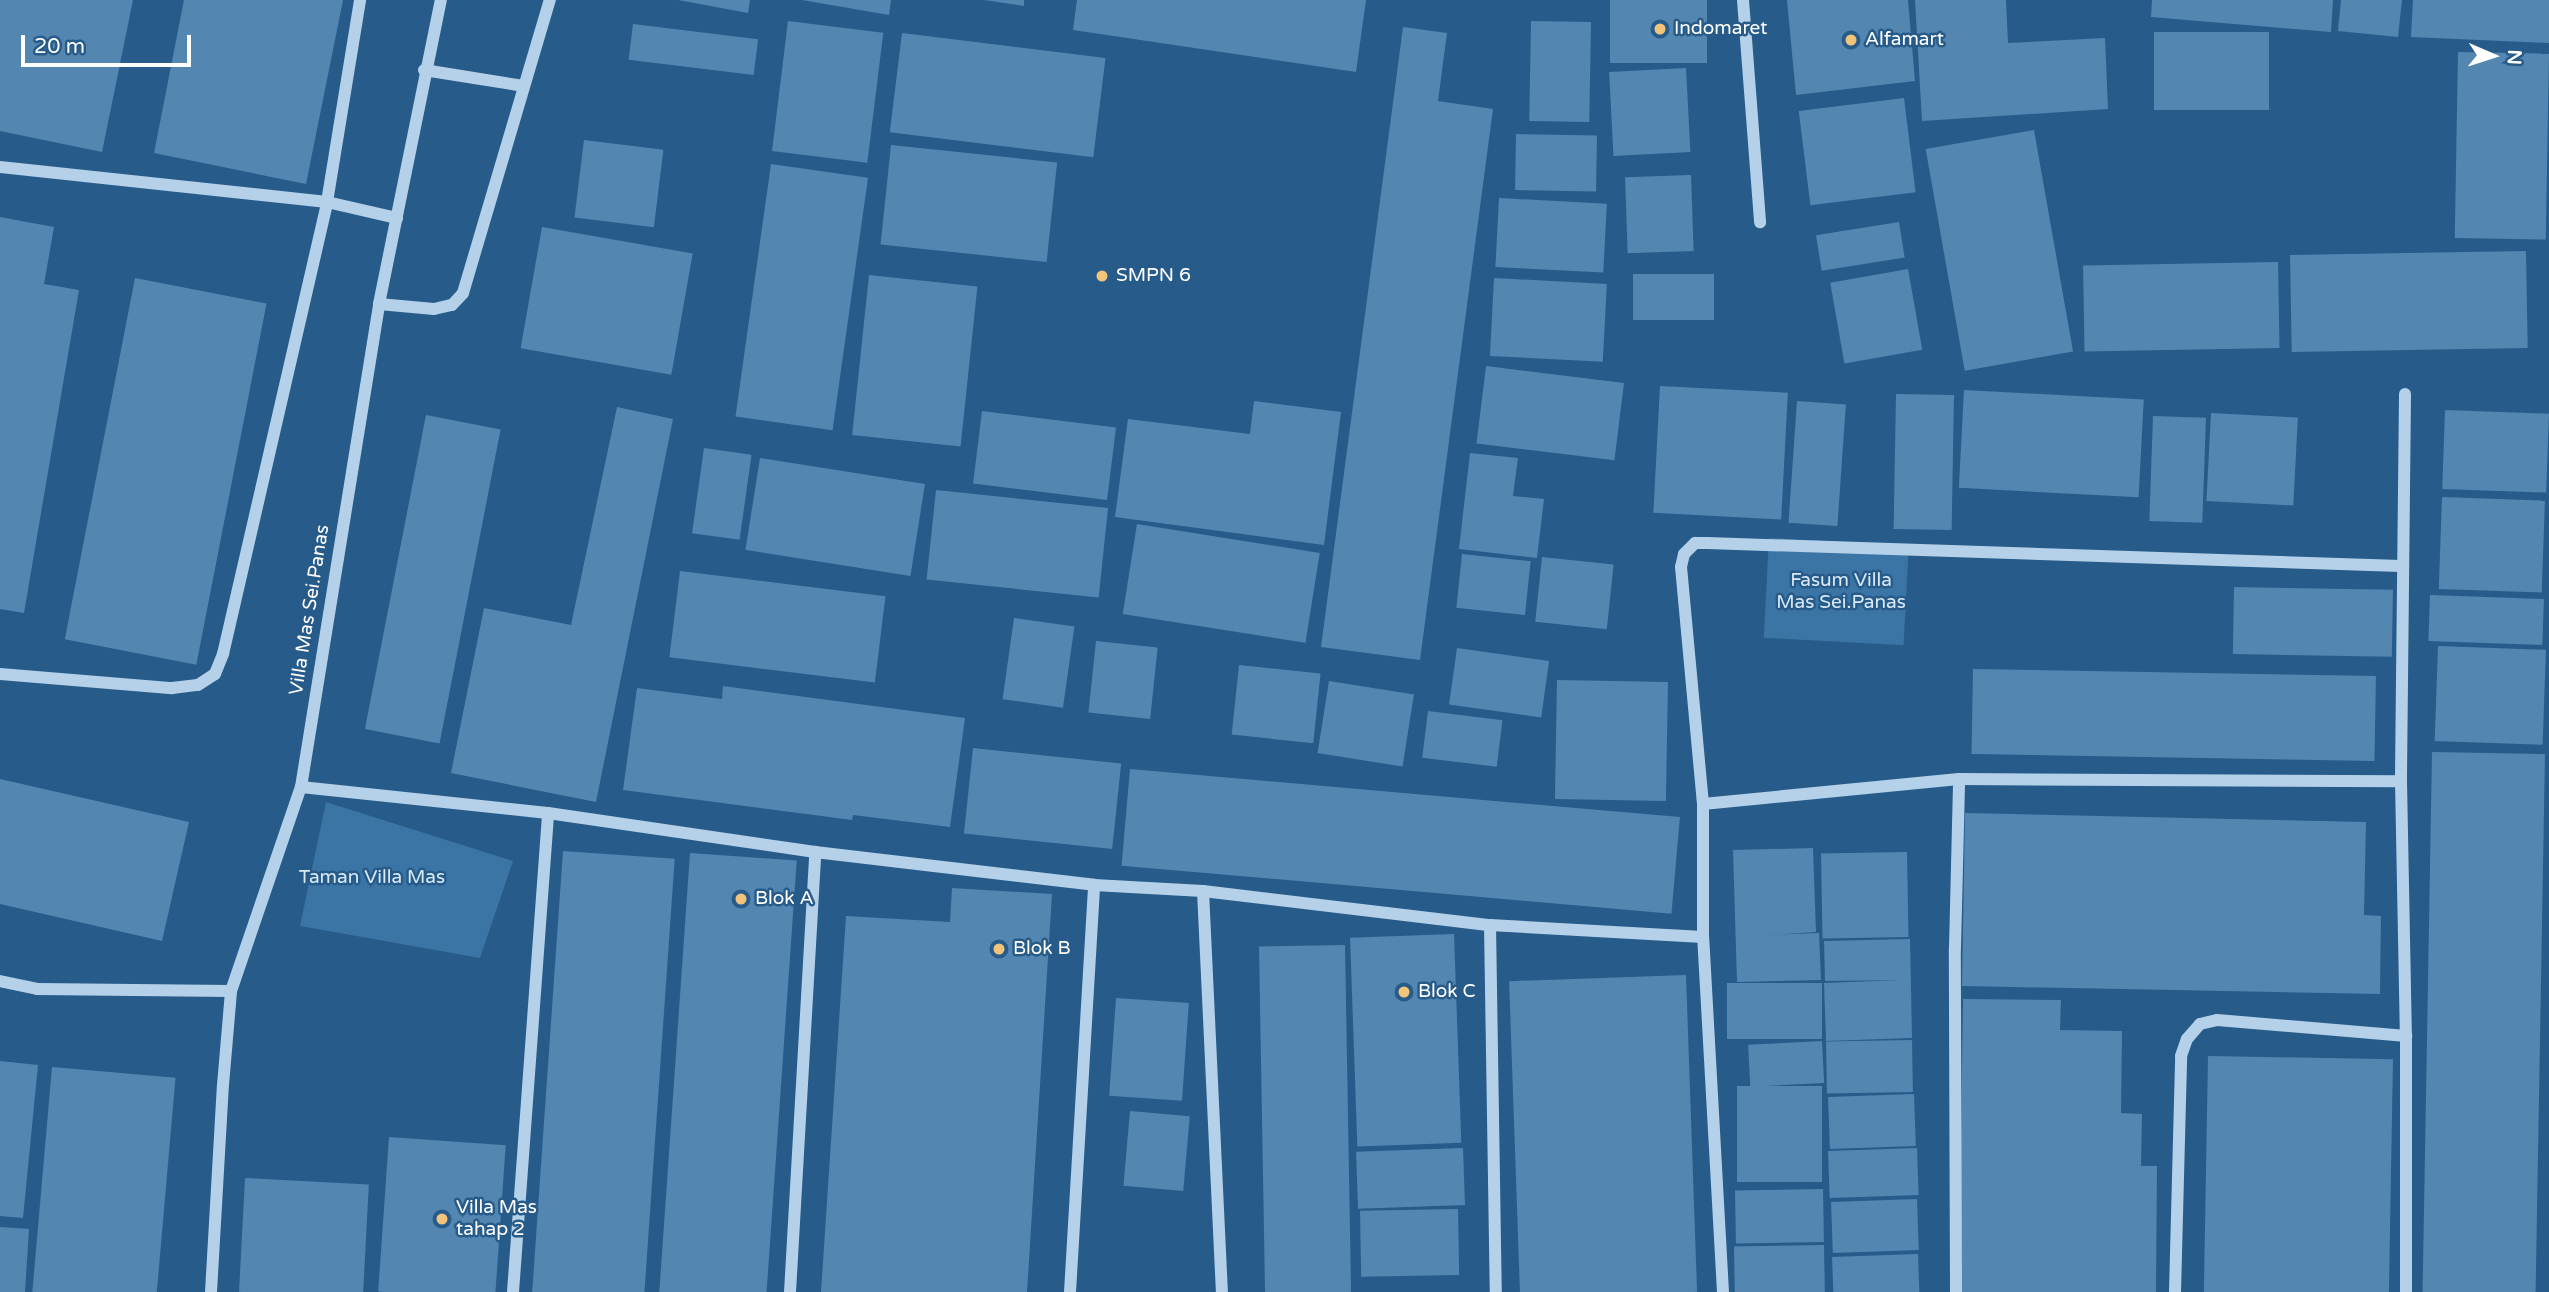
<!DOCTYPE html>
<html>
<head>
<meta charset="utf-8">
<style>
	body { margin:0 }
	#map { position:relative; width:2549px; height:1292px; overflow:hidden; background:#275b89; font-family:"Varela Round",sans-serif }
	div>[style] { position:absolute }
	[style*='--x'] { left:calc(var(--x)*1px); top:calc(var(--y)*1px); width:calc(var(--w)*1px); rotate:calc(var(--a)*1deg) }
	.green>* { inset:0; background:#3b75a6; transform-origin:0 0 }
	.building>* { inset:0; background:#5387b2; transform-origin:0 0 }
	.minor>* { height:12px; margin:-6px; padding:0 6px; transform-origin:6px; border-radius:6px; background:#b4d1e9 }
	.dots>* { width:19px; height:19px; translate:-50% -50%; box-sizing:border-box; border:4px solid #275b89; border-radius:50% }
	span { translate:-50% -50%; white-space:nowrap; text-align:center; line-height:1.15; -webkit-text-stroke:5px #275b89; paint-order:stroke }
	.poi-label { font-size:19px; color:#fff }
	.left { translate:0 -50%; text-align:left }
	.park-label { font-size:19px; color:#d8e9f7 }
	.street-label { font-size:19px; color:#fff }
	.north { position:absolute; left:2458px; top:21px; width:70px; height:70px; -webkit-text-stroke:5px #275b89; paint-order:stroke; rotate:93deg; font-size:19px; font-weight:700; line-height:28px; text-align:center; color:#fff }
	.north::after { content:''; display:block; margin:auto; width:24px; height:32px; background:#fff; clip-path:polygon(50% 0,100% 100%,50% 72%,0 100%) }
	.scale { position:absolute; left:21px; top:35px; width:170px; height:32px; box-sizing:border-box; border:4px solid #fff; border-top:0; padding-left:9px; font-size:21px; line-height:24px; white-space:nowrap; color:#fff; -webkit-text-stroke:5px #275b89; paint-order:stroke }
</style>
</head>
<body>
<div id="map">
	<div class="green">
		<div style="left:1769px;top:538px;width:140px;height:100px;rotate:3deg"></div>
		<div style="clip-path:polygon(326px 802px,513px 861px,480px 958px,300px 926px)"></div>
	</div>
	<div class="building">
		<div style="clip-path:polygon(0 0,133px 0,102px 152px,0 131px)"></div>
		<div style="clip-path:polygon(184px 0,343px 0,306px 184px,154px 153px)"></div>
		<div style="clip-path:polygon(678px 0,750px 0,748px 13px)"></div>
		<div style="clip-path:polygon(802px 0,891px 0,889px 15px)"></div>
		<div style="clip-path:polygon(984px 0,1024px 0,1024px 6px)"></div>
		<div style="clip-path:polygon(1077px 0,1366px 0,1356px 72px,1073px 30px)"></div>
		<div style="left:1610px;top:0;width:97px;height:63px"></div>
		<div style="clip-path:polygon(1787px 0,1908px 0,1915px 81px,1796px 95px)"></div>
		<div style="clip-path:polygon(1915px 0,2006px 0,2008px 43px,2105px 38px,2108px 109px,1922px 121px)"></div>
		<div style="clip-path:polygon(2152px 0,2333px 0,2331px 32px,2151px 17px)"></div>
		<div style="clip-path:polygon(2341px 0,2402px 0,2398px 37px,2338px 31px)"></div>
		<div style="clip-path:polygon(2413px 0,2549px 0,2549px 43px,2411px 37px)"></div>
		<div style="left:788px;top:21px;width:96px;height:131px;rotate:7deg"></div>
		<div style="left:1531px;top:21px;width:60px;height:100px;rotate:1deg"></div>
		<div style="left:633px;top:24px;width:126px;height:36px;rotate:7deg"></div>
		<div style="clip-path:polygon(1403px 27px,1447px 33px,1438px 101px,1493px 109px,1420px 660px,1321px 647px)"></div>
		<div style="left:2154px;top:32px;width:115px;height:78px"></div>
		<div style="left:902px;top:33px;width:205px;height:100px;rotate:7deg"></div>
		<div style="left:2458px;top:52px;width:91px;height:186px;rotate:1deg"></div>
		<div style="left:1686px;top:68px;width:84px;height:77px;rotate:87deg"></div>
		<div style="left:1904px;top:98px;width:95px;height:106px;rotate:83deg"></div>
		<div style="left:2034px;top:130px;width:225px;height:110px;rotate:80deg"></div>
		<div style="left:1516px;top:134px;width:81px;height:56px;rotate:1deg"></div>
		<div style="left:584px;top:140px;width:80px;height:78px;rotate:7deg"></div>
		<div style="left:891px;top:145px;width:167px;height:100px;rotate:6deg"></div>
		<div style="left:771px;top:164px;width:98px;height:255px;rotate:8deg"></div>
		<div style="left:1691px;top:175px;width:76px;height:66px;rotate:88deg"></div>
		<div style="left:1499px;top:198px;width:108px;height:69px;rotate:3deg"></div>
		<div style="clip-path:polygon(0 217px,54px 227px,44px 284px,79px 290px,24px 613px,0 609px)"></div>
		<div style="left:1899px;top:222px;width:36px;height:84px;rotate:81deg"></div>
		<div style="left:542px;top:227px;width:153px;height:123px;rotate:10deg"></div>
		<div style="left:2526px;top:251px;width:97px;height:236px;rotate:89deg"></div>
		<div style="left:2278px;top:262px;width:86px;height:195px;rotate:89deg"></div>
		<div style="left:1908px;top:269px;width:82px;height:79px;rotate:80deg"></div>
		<div style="left:1714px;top:274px;width:46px;height:81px;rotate:90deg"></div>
		<div style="left:869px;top:275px;width:109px;height:161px;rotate:6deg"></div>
		<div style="left:135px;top:278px;width:134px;height:368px;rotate:11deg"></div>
		<div style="left:1494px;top:278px;width:113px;height:78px;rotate:3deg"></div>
		<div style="left:1486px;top:366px;width:139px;height:78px;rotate:7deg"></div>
		<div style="left:1660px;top:386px;width:128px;height:127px;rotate:3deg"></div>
		<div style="left:1964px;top:390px;width:180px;height:98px;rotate:3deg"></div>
		<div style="left:1896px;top:394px;width:58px;height:135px;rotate:1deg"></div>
		<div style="clip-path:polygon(1254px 401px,1341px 412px,1324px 545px,1115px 517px,1128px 419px,1250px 434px)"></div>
		<div style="left:1797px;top:401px;width:49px;height:122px;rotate:4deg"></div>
		<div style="clip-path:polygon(617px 407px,673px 419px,596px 802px,451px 773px,484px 608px,571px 625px)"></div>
		<div style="left:2445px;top:410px;width:104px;height:79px;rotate:2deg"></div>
		<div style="left:982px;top:411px;width:135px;height:73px;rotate:7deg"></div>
		<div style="left:2211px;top:413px;width:87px;height:88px;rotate:3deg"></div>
		<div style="left:426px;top:415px;width:76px;height:320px;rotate:11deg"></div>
		<div style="left:2153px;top:416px;width:53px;height:105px;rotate:2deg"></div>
		<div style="left:704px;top:448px;width:48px;height:86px;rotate:8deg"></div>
		<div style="clip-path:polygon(1470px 453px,1518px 458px,1513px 496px,1544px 499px,1537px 558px,1459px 549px)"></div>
		<div style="left:760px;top:458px;width:167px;height:93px;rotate:9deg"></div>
		<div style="left:936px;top:490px;width:173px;height:90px;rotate:6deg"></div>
		<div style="left:2442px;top:497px;width:103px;height:92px;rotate:2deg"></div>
		<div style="left:1137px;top:524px;width:185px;height:91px;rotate:9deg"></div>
		<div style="left:1462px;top:554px;width:69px;height:54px;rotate:6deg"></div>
		<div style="left:1542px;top:557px;width:72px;height:65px;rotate:6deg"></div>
		<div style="left:680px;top:571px;width:207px;height:87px;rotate:7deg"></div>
		<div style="left:2234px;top:587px;width:159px;height:67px;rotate:1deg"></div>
		<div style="left:2430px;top:595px;width:114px;height:46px;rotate:2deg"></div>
		<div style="left:1014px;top:618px;width:61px;height:82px;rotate:8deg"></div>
		<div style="left:1096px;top:641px;width:62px;height:72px;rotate:6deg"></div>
		<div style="left:2438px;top:646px;width:108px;height:95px;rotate:2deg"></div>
		<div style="left:1457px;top:648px;width:93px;height:57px;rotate:8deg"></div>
		<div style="left:1239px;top:665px;width:82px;height:70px;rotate:6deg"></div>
		<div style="left:1973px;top:669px;width:403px;height:85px;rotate:1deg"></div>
		<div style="left:1557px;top:680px;width:111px;height:119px;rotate:1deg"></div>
		<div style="left:1329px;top:681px;width:86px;height:73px;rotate:9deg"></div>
		<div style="clip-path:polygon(723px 686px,965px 718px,950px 827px,853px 815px,852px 820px,623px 790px,637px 688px,722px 699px)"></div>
		<div style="left:1428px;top:711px;width:75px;height:47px;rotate:7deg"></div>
		<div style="left:973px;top:748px;width:149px;height:86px;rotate:6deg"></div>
		<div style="left:2432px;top:752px;width:113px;height:540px;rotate:1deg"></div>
		<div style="left:1130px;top:769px;width:552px;height:97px;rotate:5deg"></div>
		<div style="clip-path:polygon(0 779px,189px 822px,162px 941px,0 904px)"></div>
		<div style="clip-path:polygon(1965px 813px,2366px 822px,2364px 915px,2381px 916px,2380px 994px,1962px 986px)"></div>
		<div style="clip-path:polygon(1813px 848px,1816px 932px,1768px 935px,1819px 933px,1821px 980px,1737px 982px,1733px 850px)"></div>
		<div style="left:563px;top:851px;width:112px;height:442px;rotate:4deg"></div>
		<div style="left:1907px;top:852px;width:85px;height:86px;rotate:89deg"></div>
		<div style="left:690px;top:853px;width:107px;height:440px;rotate:4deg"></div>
		<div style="clip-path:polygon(952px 888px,1052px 894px,1027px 1292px,821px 1292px,846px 916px,950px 922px)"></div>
		<div style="left:1454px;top:934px;width:209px;height:104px;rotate:88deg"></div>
		<div style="clip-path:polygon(1910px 939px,1912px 1038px,1826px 1041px,1824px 983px,1901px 980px,1825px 981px,1824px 941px)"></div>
		<div style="left:1345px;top:945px;width:347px;height:86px;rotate:89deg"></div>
		<div style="left:1686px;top:975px;width:317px;height:177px;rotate:88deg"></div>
		<div style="left:1822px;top:983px;width:56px;height:95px;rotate:90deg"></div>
		<div style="left:1116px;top:998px;width:73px;height:98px;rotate:4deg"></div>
		<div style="clip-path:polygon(1963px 999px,2061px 1000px,2060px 1030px,2122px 1031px,2121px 1113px,2142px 1114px,2141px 1166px,2157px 1166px,2156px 1292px,1959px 1292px)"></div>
		<div style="left:1912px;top:1040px;width:52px;height:86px;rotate:89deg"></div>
		<div style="left:1822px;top:1041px;width:42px;height:74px;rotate:87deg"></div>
		<div style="left:2208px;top:1056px;width:185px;height:236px;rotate:1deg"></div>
		<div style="clip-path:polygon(0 1061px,38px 1065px,23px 1218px,0 1216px)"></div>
		<div style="left:52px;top:1067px;width:124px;height:226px;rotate:5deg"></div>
		<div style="left:1822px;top:1086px;width:96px;height:85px;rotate:90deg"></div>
		<div style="left:1914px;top:1094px;width:52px;height:86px;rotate:88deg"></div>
		<div style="left:1130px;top:1111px;width:60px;height:75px;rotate:5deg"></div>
		<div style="left:389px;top:1137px;width:117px;height:155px;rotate:4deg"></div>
		<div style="left:1463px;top:1148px;width:57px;height:107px;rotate:88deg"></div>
		<div style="left:1917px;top:1148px;width:47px;height:89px;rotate:88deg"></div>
		<div style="left:245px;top:1178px;width:124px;height:114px;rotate:3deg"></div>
		<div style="left:1823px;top:1189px;width:53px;height:88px;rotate:89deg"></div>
		<div style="left:1917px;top:1199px;width:51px;height:86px;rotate:88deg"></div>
		<div style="left:1458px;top:1209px;width:66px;height:98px;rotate:89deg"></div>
		<div style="clip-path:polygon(0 1227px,29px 1229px,25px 1292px,0 1292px)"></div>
		<div style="left:1824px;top:1245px;width:47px;height:90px;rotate:89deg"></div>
		<div style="left:1918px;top:1254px;width:38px;height:86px;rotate:88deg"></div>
	</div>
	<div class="minor">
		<div style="--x:1743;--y:0;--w:223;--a:85.6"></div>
		<div style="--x:424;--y:70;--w:101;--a:9.1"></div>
		<div style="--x:0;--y:167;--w:329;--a:6.1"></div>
		<div style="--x:327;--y:202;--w:72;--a:12.9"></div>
		<div style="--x:379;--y:304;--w:55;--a:5.2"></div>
		<div style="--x:434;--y:309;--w:18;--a:-13"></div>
		<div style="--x:452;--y:305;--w:16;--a:-47"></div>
		<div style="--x:463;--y:293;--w:306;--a:-73.5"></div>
		<div style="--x:2405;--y:394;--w:387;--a:90.6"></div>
		<div style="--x:2401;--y:781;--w:255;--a:88.9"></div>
		<div style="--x:2406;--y:1036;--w:256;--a:90"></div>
		<div style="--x:0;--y:674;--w:173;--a:4.7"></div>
		<div style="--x:172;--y:688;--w:26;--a:-7"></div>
		<div style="--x:198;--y:685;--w:20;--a:-33"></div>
		<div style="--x:215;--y:674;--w:22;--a:-68"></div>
		<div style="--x:223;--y:654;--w:464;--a:-77"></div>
		<div style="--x:327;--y:202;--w:205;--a:-80.7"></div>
		<div style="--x:301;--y:787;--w:248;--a:6"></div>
		<div style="--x:548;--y:813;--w:270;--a:8.3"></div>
		<div style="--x:815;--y:852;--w:281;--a:6.7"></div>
		<div style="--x:1094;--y:885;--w:109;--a:3.2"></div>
		<div style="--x:1203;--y:891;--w:289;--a:6.8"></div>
		<div style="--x:1490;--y:925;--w:213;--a:3.2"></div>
		<div style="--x:1703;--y:804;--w:257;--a:-5.6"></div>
		<div style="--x:1959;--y:779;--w:442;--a:0.3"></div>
		<div style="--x:1203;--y:891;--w:401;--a:87.3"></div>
		<div style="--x:1490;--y:925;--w:367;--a:89.1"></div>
		<div style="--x:0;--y:981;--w:38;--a:12"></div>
		<div style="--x:37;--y:989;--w:194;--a:0.6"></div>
		<div style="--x:211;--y:1292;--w:207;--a:-86.7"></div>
		<div style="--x:223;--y:1085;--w:94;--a:-85.1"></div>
		<div style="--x:231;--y:991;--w:216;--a:-71.1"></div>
		<div style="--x:301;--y:787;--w:489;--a:-80.8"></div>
		<div style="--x:379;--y:304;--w:310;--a:-78.5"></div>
		<div style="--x:513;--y:1292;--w:480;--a:-85.8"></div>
		<div style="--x:790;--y:1292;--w:441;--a:-86.7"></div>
		<div style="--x:1070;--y:1292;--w:408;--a:-86.6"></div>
		<div style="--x:1723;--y:1292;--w:356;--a:-93.2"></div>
		<div style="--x:1703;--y:937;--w:133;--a:-90"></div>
		<div style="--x:1703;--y:804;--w:238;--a:-95.3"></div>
		<div style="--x:1681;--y:567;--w:13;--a:-77"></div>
		<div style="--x:1684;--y:554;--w:16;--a:-45"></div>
		<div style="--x:1695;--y:543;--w:12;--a:0"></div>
		<div style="--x:1707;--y:543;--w:694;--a:1.9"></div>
		<div style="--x:1956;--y:1292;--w:344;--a:-90.2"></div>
		<div style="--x:1955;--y:948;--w:169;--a:-88.6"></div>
		<div style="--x:2175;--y:1292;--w:236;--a:-88.5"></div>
		<div style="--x:2181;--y:1056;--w:18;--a:-71"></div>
		<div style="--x:2187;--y:1039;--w:20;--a:-49"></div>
		<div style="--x:2200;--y:1024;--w:17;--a:-13"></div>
		<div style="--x:2217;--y:1020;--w:190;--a:4.8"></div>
	</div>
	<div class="dots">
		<div style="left:1660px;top:29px;background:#f2c47a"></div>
		<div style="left:1851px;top:40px;background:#f2c47a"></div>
		<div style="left:1102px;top:276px;background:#f2c47a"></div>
		<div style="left:741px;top:899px;background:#f2c47a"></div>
		<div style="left:999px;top:949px;background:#f2c47a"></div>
		<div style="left:1404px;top:992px;background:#f2c47a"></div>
		<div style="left:442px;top:1219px;background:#f2c47a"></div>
	</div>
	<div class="poi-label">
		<span class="left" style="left:1674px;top:29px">Indomaret</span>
		<span class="left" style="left:1865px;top:40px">Alfamart</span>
		<span class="left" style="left:1116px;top:276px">SMPN 6</span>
		<span class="left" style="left:755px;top:899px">Blok A</span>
		<span class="left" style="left:1013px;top:949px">Blok B</span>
		<span class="left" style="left:1418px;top:992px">Blok C</span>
		<span class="left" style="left:456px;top:1219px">Villa Mas<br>tahap 2</span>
	</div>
	<div class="park-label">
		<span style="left:1841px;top:592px">Fasum Villa<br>Mas Sei.Panas</span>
		<span style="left:372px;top:878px">Taman Villa Mas</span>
	</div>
	<div class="street-label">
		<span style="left:310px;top:610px;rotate:-81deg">Villa Mas Sei.Panas</span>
	</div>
	<div class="north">N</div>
	<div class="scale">20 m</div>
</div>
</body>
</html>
